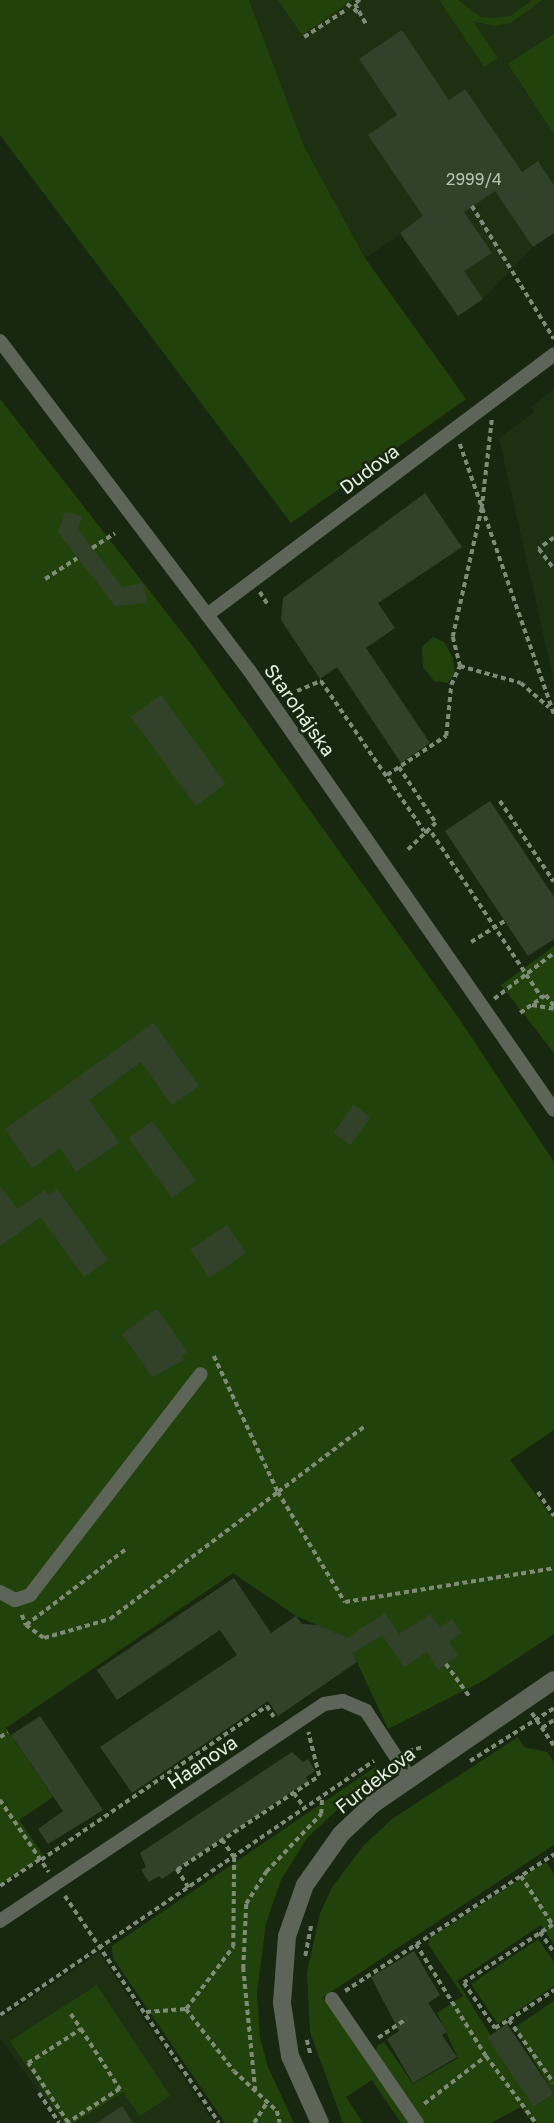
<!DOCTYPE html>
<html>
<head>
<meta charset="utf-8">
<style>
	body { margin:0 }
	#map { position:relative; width:554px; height:2123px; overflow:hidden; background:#182710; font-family:"Golos Text",sans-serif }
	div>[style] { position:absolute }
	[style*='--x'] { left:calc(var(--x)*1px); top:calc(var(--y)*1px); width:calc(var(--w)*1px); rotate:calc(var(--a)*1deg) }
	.built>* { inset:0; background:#1d3012 }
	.green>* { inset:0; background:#22420b }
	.building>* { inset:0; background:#32422a; transform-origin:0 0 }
	.path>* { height:3.5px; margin-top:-1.75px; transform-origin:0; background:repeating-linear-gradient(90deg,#7e8b78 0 5px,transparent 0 8.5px) }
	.minor>* { height:14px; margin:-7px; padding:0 7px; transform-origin:7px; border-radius:7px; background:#5d6559 }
	.tertiary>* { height:18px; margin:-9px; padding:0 9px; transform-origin:9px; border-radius:9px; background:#5d6559 }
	span { translate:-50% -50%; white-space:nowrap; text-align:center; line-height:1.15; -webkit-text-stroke:5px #182710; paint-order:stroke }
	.number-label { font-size:16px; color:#b9c5b4 }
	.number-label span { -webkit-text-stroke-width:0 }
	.street-label { font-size:19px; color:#e6f1e2 }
</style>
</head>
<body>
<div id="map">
	<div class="built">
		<div style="clip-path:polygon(249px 0,554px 0,554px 233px,533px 247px,483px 299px,458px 316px,400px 234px,365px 258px,304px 146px)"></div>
		<div style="clip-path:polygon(554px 389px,554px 682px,499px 438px,534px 412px,531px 407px)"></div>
		<div style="clip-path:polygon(99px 1953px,214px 2123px,61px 2123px,0 2038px,0 2019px)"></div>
	</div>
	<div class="green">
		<div style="clip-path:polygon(0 0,249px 0,304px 146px,365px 258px,466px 399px,291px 523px,0 135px)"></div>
		<div style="clip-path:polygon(278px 0,353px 0,302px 35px)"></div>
		<div style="clip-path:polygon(439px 0,458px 0,480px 17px,493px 18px,510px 16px,533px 0,542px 0,511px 23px,494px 26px,473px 21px,498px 58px,484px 67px)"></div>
		<div style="clip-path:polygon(554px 34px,554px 134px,508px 64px)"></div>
		<div style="clip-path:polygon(0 399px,191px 644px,460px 1020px,554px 1162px,554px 1430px,510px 1460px,554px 1519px,554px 1634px,481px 1682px,388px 1729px,357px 1662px,338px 1634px,296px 1616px,233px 1573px,6px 1728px,53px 1797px,19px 1820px,44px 1856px,0 1885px)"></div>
		<div style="clip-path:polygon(433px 637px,444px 642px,453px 658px,455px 673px,448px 683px,434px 681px,423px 667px,422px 647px)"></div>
		<div style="clip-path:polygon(554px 946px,554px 1053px,501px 985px)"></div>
		<div style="clip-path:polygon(518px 1737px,524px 1747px,547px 1752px,554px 1762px,554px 1845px,323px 1997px,408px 2123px,401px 2123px,372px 2080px,346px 2097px,363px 2123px,343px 2123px,310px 2032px,307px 1972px,320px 1913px,333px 1886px,363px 1846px,392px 1819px)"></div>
		<div style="clip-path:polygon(377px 1766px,374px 1775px,307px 1838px,281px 1880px,266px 1923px,257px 1993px,260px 2038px,268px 2067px,294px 2123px,225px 2123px,113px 1958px,112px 1946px)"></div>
		<div style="clip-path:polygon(546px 1862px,554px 1874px,554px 1945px,541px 1925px,457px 1981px,535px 2107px,554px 2094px,514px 2028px,554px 2001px,554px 2123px,532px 2123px,521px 2107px,491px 2123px,424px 2123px,376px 2052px,377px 2046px,384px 2042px,413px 2084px,458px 2058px,437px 2013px,463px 1996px,428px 1944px,429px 1939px)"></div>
		<div style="clip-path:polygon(538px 1939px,554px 1962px,554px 1986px,498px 2024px,471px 1984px)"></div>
		<div style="clip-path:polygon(97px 1985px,170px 2096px,140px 2116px,123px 2092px,74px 2123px,65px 2123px,10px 2041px)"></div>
	</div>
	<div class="building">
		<div style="clip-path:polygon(402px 30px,449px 100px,465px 89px,522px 172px,538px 161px,554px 185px,554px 233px,533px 247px,495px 191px,464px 212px,492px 253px,464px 271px,483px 299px,458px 316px,400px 233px,423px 216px,368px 135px,397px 115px,359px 59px)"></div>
		<div style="clip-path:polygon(425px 493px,462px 547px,378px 603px,395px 628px,366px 648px,430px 743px,401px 763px,337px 667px,320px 679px,281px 620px,283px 598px)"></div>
		<div style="clip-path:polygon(65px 512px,82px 516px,78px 529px,122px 587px,143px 583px,147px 603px,115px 606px,58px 532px)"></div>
		<div style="left:161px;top:695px;width:110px;height:37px;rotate:54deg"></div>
		<div style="clip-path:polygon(490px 801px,554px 897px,554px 939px,528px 956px,445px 831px)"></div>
		<div style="clip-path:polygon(154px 1023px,199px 1086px,172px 1105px,141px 1062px,89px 1100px,119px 1143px,76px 1172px,60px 1148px,32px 1168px,5px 1129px)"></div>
		<div style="left:353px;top:1105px;width:21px;height:34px;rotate:35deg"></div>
		<div style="left:152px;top:1121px;width:74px;height:29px;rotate:54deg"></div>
		<div style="clip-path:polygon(0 1186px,17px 1209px,45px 1190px,49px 1196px,57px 1189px,108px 1260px,84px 1277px,41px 1217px,0 1246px)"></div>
		<div style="left:227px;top:1225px;width:34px;height:44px;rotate:56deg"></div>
		<div style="clip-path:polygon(157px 1309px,187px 1352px,181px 1356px,184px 1360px,152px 1377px,122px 1334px)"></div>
		<div style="clip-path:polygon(234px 1578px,271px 1633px,296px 1616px,302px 1624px,318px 1625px,347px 1638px,385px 1613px,399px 1634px,430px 1614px,440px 1628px,452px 1619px,462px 1633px,449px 1642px,458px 1656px,438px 1670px,427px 1652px,404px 1667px,382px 1635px,352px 1654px,357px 1662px,278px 1716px,268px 1701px,132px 1793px,100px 1747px,237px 1655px,220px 1630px,117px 1700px,97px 1670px)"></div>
		<div style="clip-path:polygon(40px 1716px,103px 1810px,48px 1844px,38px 1829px,63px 1811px,11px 1735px)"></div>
		<div style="clip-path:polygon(292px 1752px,303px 1762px,308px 1759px,315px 1771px,306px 1777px,308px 1781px,162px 1879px,159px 1876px,149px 1882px,141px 1870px,146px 1867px,140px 1853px)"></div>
		<div style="clip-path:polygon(414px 1951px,440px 1995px,428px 2003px,447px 2032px,442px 2035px,457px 2057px,413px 2083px,387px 2039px,399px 2031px,371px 1977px)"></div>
		<div style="left:507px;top:2024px;width:84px;height:24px;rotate:56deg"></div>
		<div style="clip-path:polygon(122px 2106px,133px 2123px,97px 2123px)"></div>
	</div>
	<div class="path">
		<div style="--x:360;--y:0;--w:6;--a:141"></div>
		<div style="--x:355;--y:4;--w:25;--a:61"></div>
		<div style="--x:347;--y:4;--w:15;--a:37"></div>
		<div style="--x:304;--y:37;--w:48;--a:-33"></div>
		<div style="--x:472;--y:206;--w:156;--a:58.3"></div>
		<div style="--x:492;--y:420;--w:89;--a:96.5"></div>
		<div style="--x:482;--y:508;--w:132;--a:102.7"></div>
		<div style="--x:453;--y:637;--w:30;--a:76"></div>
		<div style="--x:460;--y:666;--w:63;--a:15.6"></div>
		<div style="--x:521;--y:683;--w:37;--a:41"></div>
		<div style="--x:460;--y:444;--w:286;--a:70.8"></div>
		<div style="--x:554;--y:538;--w:19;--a:144"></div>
		<div style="--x:539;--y:549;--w:25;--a:53"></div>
		<div style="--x:92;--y:548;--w:27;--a:-33"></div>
		<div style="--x:45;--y:579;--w:38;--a:-33"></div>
		<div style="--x:260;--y:592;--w:15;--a:58"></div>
		<div style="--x:297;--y:691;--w:26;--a:-23"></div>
		<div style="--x:321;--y:681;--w:182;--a:55.5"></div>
		<div style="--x:424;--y:831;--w:8;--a:14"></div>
		<div style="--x:432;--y:833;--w:198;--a:56.3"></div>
		<div style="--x:399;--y:767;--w:67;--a:56.5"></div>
		<div style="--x:436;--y:823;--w:39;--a:136"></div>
		<div style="--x:387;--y:775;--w:71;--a:-33.5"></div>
		<div style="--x:446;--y:736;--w:51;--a:-84.4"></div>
		<div style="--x:451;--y:685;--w:21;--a:-65"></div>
		<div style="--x:500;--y:801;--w:97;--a:56.3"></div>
		<div style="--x:471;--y:942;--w:40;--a:-32"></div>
		<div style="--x:494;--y:999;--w:76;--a:-37.5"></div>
		<div style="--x:532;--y:1005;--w:22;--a:10"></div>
		<div style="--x:520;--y:1013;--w:32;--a:-35"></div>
		<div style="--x:546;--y:995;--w:14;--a:54"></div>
		<div style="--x:214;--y:1356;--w:150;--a:64.8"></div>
		<div style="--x:278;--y:1492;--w:109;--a:-37.2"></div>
		<div style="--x:538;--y:1492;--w:29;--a:56"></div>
		<div style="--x:22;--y:1615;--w:11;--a:68"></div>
		<div style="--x:26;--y:1625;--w:22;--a:36"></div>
		<div style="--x:44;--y:1638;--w:69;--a:-16.1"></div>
		<div style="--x:110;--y:1619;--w:211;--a:-37.1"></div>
		<div style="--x:278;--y:1492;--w:129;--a:58.7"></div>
		<div style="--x:345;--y:1602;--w:212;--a:-9.2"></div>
		<div style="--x:26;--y:1625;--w:126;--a:-37.2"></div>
		<div style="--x:446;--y:1664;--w:41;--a:54"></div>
		<div style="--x:532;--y:1713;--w:40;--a:56"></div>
		<div style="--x:542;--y:1728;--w:14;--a:-34"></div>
		<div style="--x:0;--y:1737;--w:9;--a:-32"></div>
		<div style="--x:408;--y:1751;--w:16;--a:-14"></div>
		<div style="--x:470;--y:1761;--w:99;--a:-32.2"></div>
		<div style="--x:294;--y:1793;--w:19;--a:55"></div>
		<div style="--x:0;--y:1800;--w:87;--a:55.8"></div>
		<div style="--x:41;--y:1860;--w:273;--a:-34.3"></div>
		<div style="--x:267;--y:1706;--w:13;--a:58"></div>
		<div style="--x:177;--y:1869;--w:22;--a:58"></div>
		<div style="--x:177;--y:1870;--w:170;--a:-33.5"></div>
		<div style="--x:319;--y:1776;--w:45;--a:-104"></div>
		<div style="--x:521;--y:1876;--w:59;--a:56.9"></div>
		<div style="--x:553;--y:1925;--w:106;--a:146.9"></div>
		<div style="--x:464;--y:1983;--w:55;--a:55.4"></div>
		<div style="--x:495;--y:2028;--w:16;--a:-30"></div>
		<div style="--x:509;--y:2020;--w:77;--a:54.5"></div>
		<div style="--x:0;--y:1886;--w:48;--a:-34"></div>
		<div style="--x:65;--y:1896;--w:274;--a:55.8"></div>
		<div style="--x:540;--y:1932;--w:24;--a:55"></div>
		<div style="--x:416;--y:1944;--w:132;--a:58"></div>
		<div style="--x:486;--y:2056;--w:84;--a:53.3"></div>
		<div style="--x:305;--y:1956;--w:31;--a:-79"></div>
		<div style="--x:345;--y:1991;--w:250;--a:-33.2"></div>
		<div style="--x:186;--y:2009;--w:78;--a:52.3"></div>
		<div style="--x:234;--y:2071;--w:59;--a:42.9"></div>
		<div style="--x:277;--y:2111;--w:12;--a:76"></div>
		<div style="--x:146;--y:2012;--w:40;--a:-4.3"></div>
		<div style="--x:186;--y:2009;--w:78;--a:-52.8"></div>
		<div style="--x:233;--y:1947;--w:89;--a:-89.4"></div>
		<div style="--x:234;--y:1858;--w:22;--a:-124"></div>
		<div style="--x:71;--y:2014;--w:18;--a:56"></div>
		<div style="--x:81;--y:2029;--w:72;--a:57"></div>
		<div style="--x:120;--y:2089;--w:62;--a:146.8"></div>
		<div style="--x:68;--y:2123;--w:72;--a:-123.7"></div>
		<div style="--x:28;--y:2063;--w:63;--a:-32.7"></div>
		<div style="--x:0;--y:2015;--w:452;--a:-34.2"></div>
		<div style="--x:509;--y:2020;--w:54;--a:-33.7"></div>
		<div style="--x:378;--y:2038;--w:34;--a:-34"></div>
		<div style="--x:307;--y:2040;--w:16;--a:76"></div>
		<div style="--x:255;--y:2091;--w:123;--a:-95.6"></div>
		<div style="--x:243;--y:1969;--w:65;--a:-87.4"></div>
		<div style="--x:246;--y:1904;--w:38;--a:-58"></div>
		<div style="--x:266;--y:1872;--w:80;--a:-46.5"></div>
		<div style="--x:321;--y:1814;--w:17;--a:-87"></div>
		<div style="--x:39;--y:2093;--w:36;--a:56"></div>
		<div style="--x:424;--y:2104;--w:78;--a:-37.7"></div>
		<div style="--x:254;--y:2123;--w:25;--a:-58"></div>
	</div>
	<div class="minor">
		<div style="--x:0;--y:341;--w:413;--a:52.9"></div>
		<div style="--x:249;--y:670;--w:535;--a:55.27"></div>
		<div style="--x:207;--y:615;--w:434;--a:-36.9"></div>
		<div style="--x:0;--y:1592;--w:17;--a:28"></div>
		<div style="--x:15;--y:1600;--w:16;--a:-18"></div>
		<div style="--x:30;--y:1595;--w:279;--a:-52.3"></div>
		<div style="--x:0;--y:1921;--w:390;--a:-33.8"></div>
		<div style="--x:324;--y:1704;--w:19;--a:-9"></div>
		<div style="--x:343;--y:1701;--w:25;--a:23"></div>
		<div style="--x:366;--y:1711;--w:79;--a:56.9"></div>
		<div style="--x:332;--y:1999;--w:150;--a:55.6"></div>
	</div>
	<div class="tertiary">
		<div style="--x:320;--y:2123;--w:73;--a:-114.1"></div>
		<div style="--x:290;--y:2056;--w:54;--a:-98.6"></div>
		<div style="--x:282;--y:2003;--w:67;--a:-85.7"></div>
		<div style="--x:287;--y:1936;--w:54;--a:-70.6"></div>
		<div style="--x:305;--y:1885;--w:62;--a:-54.8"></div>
		<div style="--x:341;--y:1834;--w:44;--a:-43.2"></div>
		<div style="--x:373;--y:1804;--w:219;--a:-34.4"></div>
	</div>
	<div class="number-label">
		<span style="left:474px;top:179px">2999/4</span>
	</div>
	<div class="street-label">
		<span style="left:369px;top:469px;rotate:-37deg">Dudova</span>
		<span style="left:300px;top:710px;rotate:55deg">Starohájska</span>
		<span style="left:202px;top:1762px;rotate:-34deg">Haanova</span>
		<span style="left:375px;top:1780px;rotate:-38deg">Furdekova</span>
	</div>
</div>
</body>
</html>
